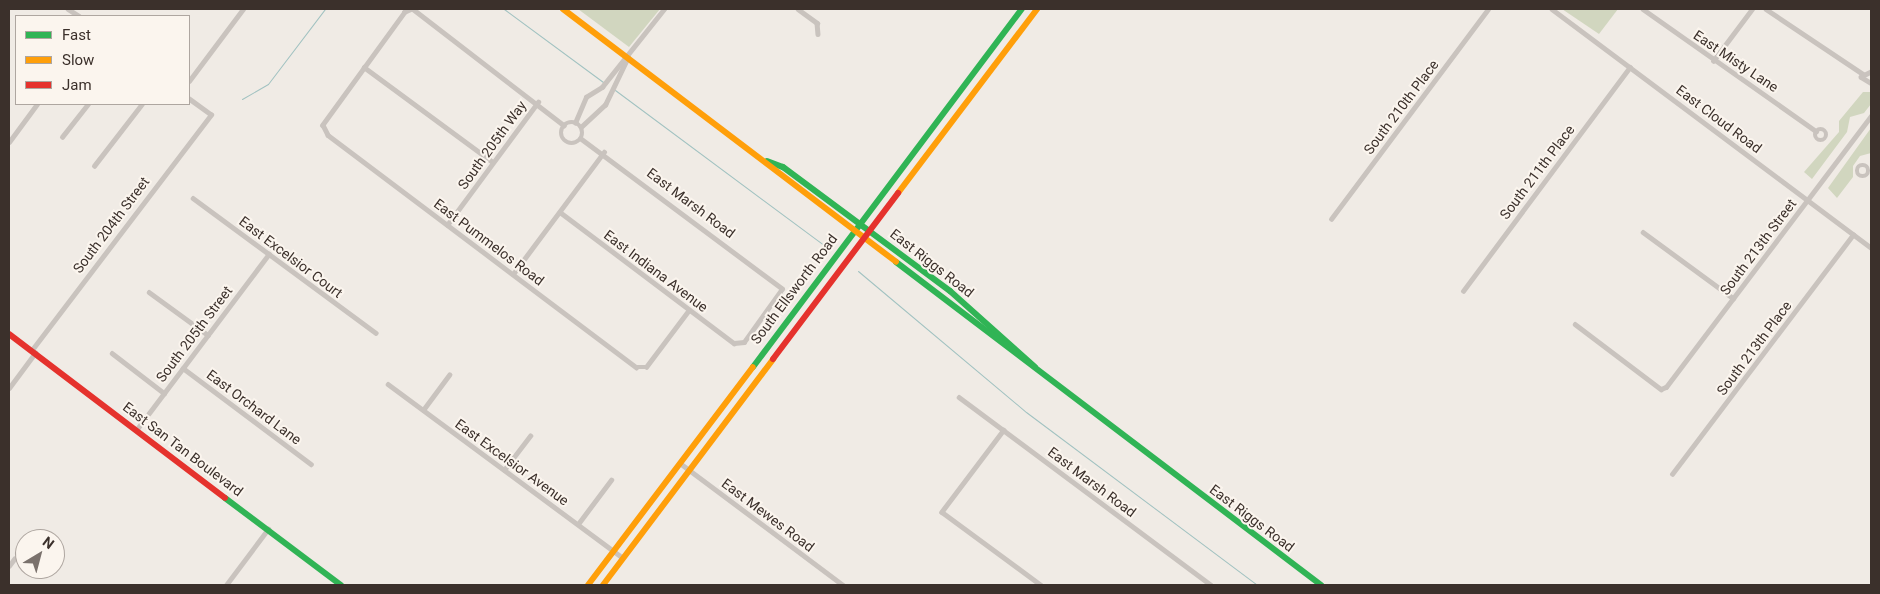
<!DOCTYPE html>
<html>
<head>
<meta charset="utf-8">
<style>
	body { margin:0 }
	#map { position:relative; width:1880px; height:594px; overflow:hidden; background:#f0ebe5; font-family:Roboto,sans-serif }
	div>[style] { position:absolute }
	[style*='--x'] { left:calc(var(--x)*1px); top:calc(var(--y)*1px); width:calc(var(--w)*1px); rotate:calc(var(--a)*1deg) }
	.green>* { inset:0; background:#d1d6bf }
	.stream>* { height:1px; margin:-0.5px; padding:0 0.5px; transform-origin:0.5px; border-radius:0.5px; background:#a1c2c1 }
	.street>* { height:4.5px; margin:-2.25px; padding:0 2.25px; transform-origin:2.25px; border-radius:2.25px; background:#c9c3be }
	.street>.ring { margin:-2.25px; padding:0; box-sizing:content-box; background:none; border:4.5px solid #c9c3be; border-radius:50% }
	.fast>* { height:6px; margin:-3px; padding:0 3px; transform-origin:3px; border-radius:3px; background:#30b455 }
	.slow>* { height:6px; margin:-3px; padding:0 3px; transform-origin:3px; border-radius:3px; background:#ff9f0a }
	.jam>* { height:6px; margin:-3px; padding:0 3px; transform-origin:3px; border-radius:3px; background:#e5322d }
	span { translate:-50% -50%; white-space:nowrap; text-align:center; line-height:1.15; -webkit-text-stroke:4px #fbf5ee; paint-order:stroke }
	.street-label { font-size:14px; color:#3b302b }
	.frame { position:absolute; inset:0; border:10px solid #3b302b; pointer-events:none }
	.legend { position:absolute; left:15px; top:15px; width:175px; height:90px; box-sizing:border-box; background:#fbf5ee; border:1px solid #aea6a0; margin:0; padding:6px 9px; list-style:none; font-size:15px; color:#3b302b }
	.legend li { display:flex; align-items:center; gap:10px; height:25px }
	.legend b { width:25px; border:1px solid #aea6a0 }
	.north { position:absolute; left:15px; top:529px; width:50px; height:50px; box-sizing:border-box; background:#fbf5ee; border:1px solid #aea6a0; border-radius:50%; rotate:37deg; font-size:14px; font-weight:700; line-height:20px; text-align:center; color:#3b302b }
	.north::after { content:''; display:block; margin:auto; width:18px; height:22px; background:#7a716c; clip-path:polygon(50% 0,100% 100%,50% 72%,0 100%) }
</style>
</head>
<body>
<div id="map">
	<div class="green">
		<div style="clip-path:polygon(578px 9px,660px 9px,629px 47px)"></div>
		<div style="clip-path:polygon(1562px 9px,1618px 9px,1599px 34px)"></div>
		<div style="clip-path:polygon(1863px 92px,1871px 92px,1871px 104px,1864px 113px,1850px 117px,1847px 132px,1812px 179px,1804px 172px,1839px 132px,1839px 121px)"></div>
		<div style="clip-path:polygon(1871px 128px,1871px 153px,1860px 156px,1853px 166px,1853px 177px,1837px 198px,1828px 188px)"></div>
	</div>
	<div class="stream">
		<div style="--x:504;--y:9;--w:123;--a:36.4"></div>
		<div style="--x:615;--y:90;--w:267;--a:36.6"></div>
		<div style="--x:242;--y:99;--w:30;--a:-30"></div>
		<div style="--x:268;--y:84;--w:94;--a:-52.8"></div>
		<div style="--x:858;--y:271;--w:219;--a:40"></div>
		<div style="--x:1026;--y:412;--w:289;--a:36.8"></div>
	</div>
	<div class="street">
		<div style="--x:68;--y:9;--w:13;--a:32"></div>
		<div style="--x:798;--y:9;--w:24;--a:36"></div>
		<div style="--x:817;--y:23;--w:11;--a:85"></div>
		<div style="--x:1552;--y:9;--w:399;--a:36.8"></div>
		<div style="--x:1643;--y:9;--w:212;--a:35.2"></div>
		<div style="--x:1766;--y:9;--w:117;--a:33.8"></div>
		<div style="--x:1713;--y:61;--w:65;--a:-53.1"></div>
		<div style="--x:364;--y:67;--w:160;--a:36.4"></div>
		<div style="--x:1871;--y:72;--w:11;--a:153"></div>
		<div style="--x:1861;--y:77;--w:12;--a:31"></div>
		<div style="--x:189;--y:81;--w:90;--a:-53.1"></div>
		<div class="ring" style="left:561px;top:122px;width:17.5px;height:17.5px"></div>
		<div style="--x:575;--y:123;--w:28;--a:-67"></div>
		<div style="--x:586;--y:97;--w:19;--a:-32"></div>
		<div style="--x:602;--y:87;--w:100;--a:-51.5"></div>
		<div style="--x:564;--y:126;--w:192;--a:-142.4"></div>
		<div style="--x:412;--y:9;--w:8;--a:157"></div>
		<div style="--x:405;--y:12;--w:140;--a:126"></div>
		<div style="--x:323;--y:125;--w:11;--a:63"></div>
		<div style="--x:328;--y:135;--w:386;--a:37"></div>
		<div style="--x:636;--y:367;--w:10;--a:0"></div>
		<div style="--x:646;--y:367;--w:71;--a:-53"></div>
		<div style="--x:581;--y:127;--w:33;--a:-43"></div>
		<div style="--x:605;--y:105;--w:53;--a:-64.4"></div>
		<div class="ring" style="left:1815px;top:129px;width:7.5px;height:7.5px"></div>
		<div style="--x:62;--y:137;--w:42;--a:-51.8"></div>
		<div style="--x:9;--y:142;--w:47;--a:-53.6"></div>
		<div class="ring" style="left:1857.5px;top:165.5px;width:6.5px;height:6.5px"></div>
		<div style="--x:94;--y:166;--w:78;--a:-52.3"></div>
		<div style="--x:193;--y:198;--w:227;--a:36.4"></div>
		<div style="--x:560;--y:212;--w:218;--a:37"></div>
		<div style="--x:734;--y:343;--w:10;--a:-6"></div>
		<div style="--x:744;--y:342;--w:65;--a:-54.4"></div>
		<div style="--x:782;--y:289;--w:251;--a:-143.3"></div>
		<div style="--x:1331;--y:219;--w:262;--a:-53.2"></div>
		<div style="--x:447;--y:225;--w:153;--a:-53.5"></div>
		<div style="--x:1643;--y:232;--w:112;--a:36.3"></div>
		<div style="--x:513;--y:274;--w:152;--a:-53.3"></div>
		<div style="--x:1463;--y:291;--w:279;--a:-53.3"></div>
		<div style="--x:149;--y:292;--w:73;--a:36.1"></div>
		<div style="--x:1575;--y:324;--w:108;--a:37.1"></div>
		<div style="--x:1661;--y:389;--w:5;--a:-22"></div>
		<div style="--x:1666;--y:387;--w:340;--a:-52.9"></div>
		<div style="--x:31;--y:351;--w:297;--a:-52.7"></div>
		<div style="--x:211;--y:115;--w:27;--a:-144"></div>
		<div style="--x:112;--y:353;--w:66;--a:37.6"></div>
		<div style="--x:183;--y:368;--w:160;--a:36.9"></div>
		<div style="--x:388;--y:384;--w:292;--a:36.5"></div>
		<div style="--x:9;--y:388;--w:44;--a:-53.4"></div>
		<div style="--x:959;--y:397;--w:314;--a:36.7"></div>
		<div style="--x:423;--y:410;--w:44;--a:-53.4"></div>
		<div style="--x:137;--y:429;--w:219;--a:-53"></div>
		<div style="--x:1004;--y:430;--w:103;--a:127.1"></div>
		<div style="--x:942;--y:512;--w:123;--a:36.4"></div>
		<div style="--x:680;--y:463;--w:204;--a:36.8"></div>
		<div style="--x:504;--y:470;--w:43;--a:-52.6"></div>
		<div style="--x:1672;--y:474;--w:300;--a:-52.9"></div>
		<div style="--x:578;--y:524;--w:55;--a:-53.1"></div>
		<div style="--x:9;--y:566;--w:9;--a:-54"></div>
		<div style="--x:226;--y:585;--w:70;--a:-53.1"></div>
	</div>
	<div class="fast">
		<div style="--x:767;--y:161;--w:17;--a:21"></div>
		<div style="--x:783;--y:167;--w:208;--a:36.6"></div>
		<div style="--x:950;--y:291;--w:114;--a:41.8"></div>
		<div style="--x:896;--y:262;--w:534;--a:37.23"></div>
		<div style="--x:753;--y:367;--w:448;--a:-53.1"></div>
		<div style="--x:225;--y:498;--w:145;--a:36.9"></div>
	</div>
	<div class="slow">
		<div style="--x:563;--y:9;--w:418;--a:37.2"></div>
		<div style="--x:898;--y:193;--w:231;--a:-52.9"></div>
		<div style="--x:588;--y:585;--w:273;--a:-52.9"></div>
		<div style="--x:603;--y:585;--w:283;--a:-53"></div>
	</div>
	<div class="jam">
		<div style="--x:9;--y:334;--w:271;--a:37.2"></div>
		<div style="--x:773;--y:359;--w:208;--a:-53"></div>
	</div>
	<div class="street-label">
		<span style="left:1736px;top:61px;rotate:34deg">East Misty Lane</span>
		<span style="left:1401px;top:107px;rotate:-53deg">South 210th Place</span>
		<span style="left:1719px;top:119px;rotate:37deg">East Cloud Road</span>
		<span style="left:492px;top:145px;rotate:-54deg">South 205th Way</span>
		<span style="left:1537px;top:172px;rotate:-53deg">South 211th Place</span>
		<span style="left:691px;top:203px;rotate:37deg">East Marsh Road</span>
		<span style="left:111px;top:225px;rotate:-53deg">South 204th Street</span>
		<span style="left:489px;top:242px;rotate:37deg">East Pummelos Road</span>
		<span style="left:1758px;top:247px;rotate:-53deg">South 213th Street</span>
		<span style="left:291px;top:257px;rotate:37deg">East Excelsior Court</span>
		<span style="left:932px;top:263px;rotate:38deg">East Riggs Road</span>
		<span style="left:656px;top:271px;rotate:37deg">East Indiana Avenue</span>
		<span style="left:794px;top:289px;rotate:-53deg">South Ellsworth Road</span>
		<span style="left:194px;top:334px;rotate:-53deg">South 205th Street</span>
		<span style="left:1754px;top:348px;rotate:-53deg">South 213th Place</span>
		<span style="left:254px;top:407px;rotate:37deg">East Orchard Lane</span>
		<span style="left:183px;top:449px;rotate:37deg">East San Tan Boulevard</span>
		<span style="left:512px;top:462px;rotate:36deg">East Excelsior Avenue</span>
		<span style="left:1092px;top:482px;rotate:37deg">East Marsh Road</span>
		<span style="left:768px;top:515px;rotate:37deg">East Mewes Road</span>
		<span style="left:1252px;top:518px;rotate:37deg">East Riggs Road</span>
	</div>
	<div class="frame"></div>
	<ul class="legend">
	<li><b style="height:6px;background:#30b455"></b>Fast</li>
	<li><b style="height:6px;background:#ff9f0a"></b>Slow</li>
	<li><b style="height:6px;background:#e5322d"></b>Jam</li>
	</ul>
	<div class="north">N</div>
</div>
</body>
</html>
